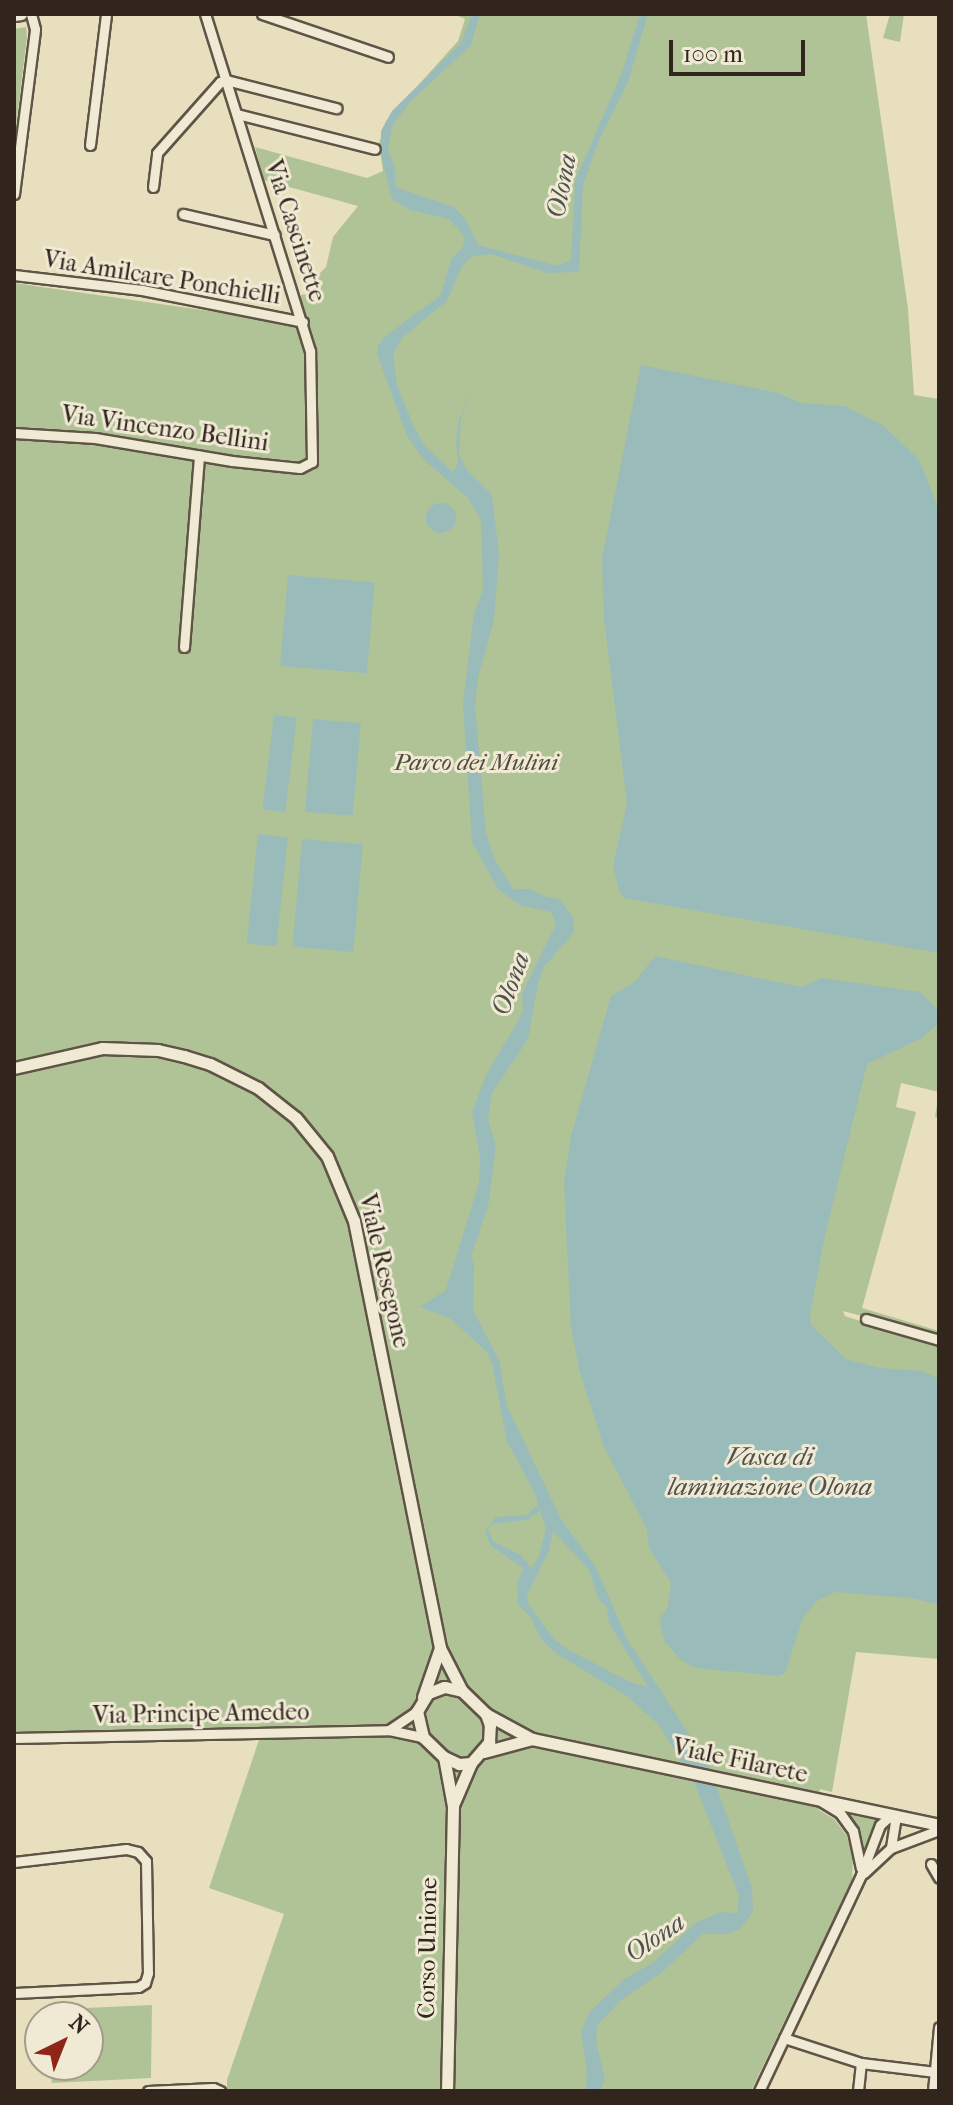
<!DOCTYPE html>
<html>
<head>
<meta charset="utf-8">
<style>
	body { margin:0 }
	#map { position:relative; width:953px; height:2105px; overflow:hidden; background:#e8dfbe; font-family:"IM FELL French Canon",serif }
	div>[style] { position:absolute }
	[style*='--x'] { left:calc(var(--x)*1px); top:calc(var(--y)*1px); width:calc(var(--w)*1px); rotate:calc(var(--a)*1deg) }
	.green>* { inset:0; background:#b0c396 }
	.water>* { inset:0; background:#99bbb9; transform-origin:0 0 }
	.round { border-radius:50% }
	.roads { filter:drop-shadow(2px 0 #5f5446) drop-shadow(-2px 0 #5f5446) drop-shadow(0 2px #5f5446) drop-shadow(0 -2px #5f5446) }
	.minor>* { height:9px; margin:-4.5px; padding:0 4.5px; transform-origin:4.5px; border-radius:4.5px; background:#f0ead5 }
	.tertiary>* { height:11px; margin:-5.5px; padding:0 5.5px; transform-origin:5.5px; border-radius:5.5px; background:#f0ead5 }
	span { translate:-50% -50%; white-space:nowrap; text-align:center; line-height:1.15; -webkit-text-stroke:6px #f0ead5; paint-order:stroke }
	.street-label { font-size:24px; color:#31251e }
	.park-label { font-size:24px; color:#514c3c; font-style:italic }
	.water-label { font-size:26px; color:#50524c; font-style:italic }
	.frame { position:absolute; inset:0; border:16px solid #31251e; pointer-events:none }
	.north { position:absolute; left:24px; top:2001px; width:80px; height:80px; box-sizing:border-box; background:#f0ead5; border:2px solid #a49b8c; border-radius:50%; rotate:43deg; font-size:22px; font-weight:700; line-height:32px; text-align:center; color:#31251e }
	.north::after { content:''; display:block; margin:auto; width:28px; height:36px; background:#8f2418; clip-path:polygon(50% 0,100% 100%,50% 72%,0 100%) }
	.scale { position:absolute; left:669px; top:40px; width:136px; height:36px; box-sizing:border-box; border:4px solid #31251e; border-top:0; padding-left:10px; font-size:24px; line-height:28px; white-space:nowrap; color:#31251e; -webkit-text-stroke:6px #f0ead5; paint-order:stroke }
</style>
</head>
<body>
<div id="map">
	<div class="green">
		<div style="clip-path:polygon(454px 14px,866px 14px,908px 309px,914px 395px,939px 399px,939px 1118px,935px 1117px,939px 1092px,901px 1083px,896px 1107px,916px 1112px,862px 1308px,939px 1331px,939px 1337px,843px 1311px,845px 1316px,939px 1347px,939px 1659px,856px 1652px,832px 1792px,820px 1789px,819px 1810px,834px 1819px,847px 1836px,853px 1859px,852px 1880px,751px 2091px,227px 2091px,227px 2080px,284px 1914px,209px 1888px,259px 1740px,259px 1728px,14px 1734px,14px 283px,292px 323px,299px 314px,301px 295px,308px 294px,312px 281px,326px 267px,333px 237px,358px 206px,264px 180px,255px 147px,367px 178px,383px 171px,379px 143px,386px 121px,458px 41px,465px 19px)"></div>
		<div style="clip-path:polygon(890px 14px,904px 14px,900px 42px,883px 38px)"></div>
		<div style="clip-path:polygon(26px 27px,27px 37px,14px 141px,14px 29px)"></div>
		<div style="clip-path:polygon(844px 1813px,877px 1820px,862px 1855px)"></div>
		<div style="clip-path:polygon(152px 2005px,151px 2078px,52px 2083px,49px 2065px,88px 2065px,88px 2017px,42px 2017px,41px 2010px)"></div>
	</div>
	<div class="water">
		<div style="clip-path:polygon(evenodd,472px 14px,480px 14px,471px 45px,409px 103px,392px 126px,388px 149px,395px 168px,395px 187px,454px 207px,466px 220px,478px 245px,558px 266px,571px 260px,575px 181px,623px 70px,639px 17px,648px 14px,628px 82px,598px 142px,583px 185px,579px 272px,548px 273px,491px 254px,473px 256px,462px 266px,447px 301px,403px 337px,393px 354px,397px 384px,413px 425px,425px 446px,453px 472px,458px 463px,456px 441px,459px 420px,472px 391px,461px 419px,459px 455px,467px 470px,492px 495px,499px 555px,494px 620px,478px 678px,475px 706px,486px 833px,496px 863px,514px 889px,530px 889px,544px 896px,559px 899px,573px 917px,574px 932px,544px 967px,538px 983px,528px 1039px,492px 1093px,488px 1119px,495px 1143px,495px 1154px,488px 1206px,471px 1257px,474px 1265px,473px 1310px,499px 1360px,507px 1406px,561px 1519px,596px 1567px,627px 1639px,709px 1765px,752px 1888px,753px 1911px,740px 1929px,728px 1934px,703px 1934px,661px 1973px,620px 2001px,597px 2025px,596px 2042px,605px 2079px,600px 2091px,586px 2091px,587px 2071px,581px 2031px,589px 2013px,623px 1980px,655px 1961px,697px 1922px,721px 1912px,737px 1913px,739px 1896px,694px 1782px,659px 1725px,628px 1697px,554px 1652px,541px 1639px,531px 1618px,518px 1604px,517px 1584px,523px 1568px,491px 1546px,485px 1532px,495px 1517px,527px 1515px,538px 1505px,536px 1496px,507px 1441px,492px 1364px,487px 1352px,451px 1319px,420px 1307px,446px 1290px,479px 1183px,480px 1157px,472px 1112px,487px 1073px,518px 1021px,523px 1009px,522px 993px,556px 924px,551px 912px,519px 905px,498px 889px,472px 842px,463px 704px,474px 614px,483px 589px,481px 520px,468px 498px,425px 461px,407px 436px,377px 354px,378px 345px,387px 335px,440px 296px,451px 260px,463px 247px,465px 237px,449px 219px,410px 210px,392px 199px,381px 155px,381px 131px,392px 111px,461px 43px,472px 14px,540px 1511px,546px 1529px,538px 1558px,531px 1568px,521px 1555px,494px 1542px,488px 1530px,492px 1524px,526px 1520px,540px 1511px,472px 14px,553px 1531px,589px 1570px,598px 1598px,607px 1608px,609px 1623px,648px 1687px,630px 1682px,567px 1649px,554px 1639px,528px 1603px,527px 1595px,549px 1551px,553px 1531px)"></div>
		<div style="clip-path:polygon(641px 365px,778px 393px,801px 403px,845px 406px,884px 426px,920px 461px,939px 511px,939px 953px,624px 898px,619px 890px,613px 866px,627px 803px,604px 619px,602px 558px)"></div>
		<div class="round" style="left:426px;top:503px;width:30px;height:30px"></div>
		<div style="left:288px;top:575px;width:87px;height:91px;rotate:5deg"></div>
		<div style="left:274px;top:715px;width:23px;height:95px;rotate:7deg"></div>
		<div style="left:313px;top:719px;width:48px;height:93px;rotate:5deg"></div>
		<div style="left:258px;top:834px;width:30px;height:110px;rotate:6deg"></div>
		<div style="left:302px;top:839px;width:61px;height:108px;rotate:5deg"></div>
		<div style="clip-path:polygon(655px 956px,801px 987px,822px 978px,920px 992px,939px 1011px,939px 1023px,922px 1038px,867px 1064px,825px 1235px,810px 1314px,811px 1325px,846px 1359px,880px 1368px,923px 1371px,939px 1379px,939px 1604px,911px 1598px,835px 1592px,817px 1601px,803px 1617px,785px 1673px,779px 1676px,695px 1668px,680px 1659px,665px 1642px,659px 1620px,668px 1607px,671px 1583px,649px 1548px,647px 1529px,604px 1447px,580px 1373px,571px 1328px,564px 1183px,571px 1136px,611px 996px,635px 982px)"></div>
	</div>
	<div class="roads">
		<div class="minor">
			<div style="--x:262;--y:14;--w:133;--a:18.8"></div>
			<div style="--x:237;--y:114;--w:142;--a:14.2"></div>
			<div style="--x:90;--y:145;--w:132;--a:-83"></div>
			<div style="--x:153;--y:187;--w:34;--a:-83"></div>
			<div style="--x:157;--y:153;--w:95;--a:-48.4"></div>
			<div style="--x:220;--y:82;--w:6;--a:-18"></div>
			<div style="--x:226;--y:80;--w:114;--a:14.3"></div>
			<div style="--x:14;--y:194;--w:166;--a:-82.7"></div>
			<div style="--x:35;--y:29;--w:16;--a:-105"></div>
			<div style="--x:183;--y:214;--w:94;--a:12.9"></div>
			<div style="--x:14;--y:275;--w:129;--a:6.7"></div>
			<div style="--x:142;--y:290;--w:164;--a:11.2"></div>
			<div style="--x:14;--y:433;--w:81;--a:3.5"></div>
			<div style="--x:95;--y:438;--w:139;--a:9.5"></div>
			<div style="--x:232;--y:461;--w:68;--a:5.9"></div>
			<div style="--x:300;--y:468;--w:13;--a:-27"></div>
			<div style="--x:312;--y:462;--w:111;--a:-91"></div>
			<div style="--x:310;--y:351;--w:353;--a:-107.3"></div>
			<div style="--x:184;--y:647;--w:192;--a:-85.5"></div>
			<div style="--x:866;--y:1319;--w:76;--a:16"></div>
			<div style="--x:389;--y:1730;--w:34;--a:-34"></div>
			<div style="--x:14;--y:1738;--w:375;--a:-1.2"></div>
			<div style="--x:389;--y:1730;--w:35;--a:12"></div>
			<div style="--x:822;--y:1802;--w:21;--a:31"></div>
			<div style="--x:840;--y:1813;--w:22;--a:54"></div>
			<div style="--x:853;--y:1831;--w:38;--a:78"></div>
			<div style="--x:14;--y:1862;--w:113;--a:-6.6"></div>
			<div style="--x:126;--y:1849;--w:12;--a:14"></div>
			<div style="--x:138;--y:1852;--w:12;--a:48"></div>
			<div style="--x:146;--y:1861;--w:112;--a:89"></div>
			<div style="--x:148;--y:1973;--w:10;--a:107"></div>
			<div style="--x:145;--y:1983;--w:8;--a:150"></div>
			<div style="--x:138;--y:1987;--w:124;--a:177.2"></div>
			<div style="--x:931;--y:1864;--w:16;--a:60"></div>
			<div style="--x:864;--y:1873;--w:37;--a:-43"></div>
			<div style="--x:891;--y:1848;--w:51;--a:-20.6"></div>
			<div style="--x:784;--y:2038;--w:81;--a:18"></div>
			<div style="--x:861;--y:2063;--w:75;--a:6.9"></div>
			<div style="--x:148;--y:2091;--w:65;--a:-2.6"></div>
			<div style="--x:213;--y:2088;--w:8;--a:23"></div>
			<div style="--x:759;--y:2091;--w:239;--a:-64.7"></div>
			<div style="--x:861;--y:1875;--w:53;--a:-69.2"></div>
			<div style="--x:880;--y:1825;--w:15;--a:-42"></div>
			<div style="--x:891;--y:1815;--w:8;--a:60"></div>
			<div style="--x:895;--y:1822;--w:26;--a:99"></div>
			<div style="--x:858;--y:2091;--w:28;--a:-84"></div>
			<div style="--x:933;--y:2091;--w:64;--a:-84.6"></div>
		</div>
		<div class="tertiary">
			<div style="--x:14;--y:15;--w:7;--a:-8"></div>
			<div style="--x:14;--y:1068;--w:90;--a:-12.8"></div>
			<div style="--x:102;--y:1048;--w:56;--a:2"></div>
			<div style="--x:158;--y:1050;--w:27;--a:13"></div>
			<div style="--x:184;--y:1056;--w:27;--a:17"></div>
			<div style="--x:210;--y:1064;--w:54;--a:26.6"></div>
			<div style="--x:258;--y:1088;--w:48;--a:38.3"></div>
			<div style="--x:296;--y:1118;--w:49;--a:50.8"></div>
			<div style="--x:327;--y:1156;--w:70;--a:67.4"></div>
			<div style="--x:354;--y:1221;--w:436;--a:78.6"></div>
			<div style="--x:440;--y:1648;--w:48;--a:62.9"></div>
			<div style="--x:423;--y:1697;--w:52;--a:-70.9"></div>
			<div style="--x:486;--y:1714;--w:52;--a:28.5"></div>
			<div style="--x:532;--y:1739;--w:416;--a:11.9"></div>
			<div style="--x:484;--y:1752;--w:50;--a:-15.2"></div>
			<div style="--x:444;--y:1757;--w:50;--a:79.6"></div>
			<div style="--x:453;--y:1806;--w:285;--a:91.2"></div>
			<div style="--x:453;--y:1805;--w:46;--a:-66.8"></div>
			<div style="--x:471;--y:1763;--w:28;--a:-49"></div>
			<div style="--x:489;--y:1742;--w:17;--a:-87"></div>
			<div style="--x:490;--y:1725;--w:12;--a:-110"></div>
			<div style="--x:486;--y:1714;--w:33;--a:-136"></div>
			<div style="--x:462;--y:1691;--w:18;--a:-167"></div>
			<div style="--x:444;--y:1687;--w:17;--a:159"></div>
			<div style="--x:428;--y:1693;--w:21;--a:121"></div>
			<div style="--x:417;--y:1711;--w:27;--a:77"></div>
			<div style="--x:423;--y:1737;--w:29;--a:44"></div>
			<div style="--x:444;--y:1757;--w:17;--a:25"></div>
			<div style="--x:459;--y:1764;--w:12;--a:-5"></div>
		</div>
	</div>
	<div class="street-label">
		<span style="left:295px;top:231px;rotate:72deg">Via Cascinette</span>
		<span style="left:162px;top:278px;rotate:9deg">Via Amilcare Ponchielli</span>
		<span style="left:165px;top:429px;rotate:8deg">Via Vincenzo Bellini</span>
		<span style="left:384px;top:1271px;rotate:77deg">Viale Resegone</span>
		<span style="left:201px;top:1714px;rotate:-1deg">Via Principe Amedeo</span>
		<span style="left:740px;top:1761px;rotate:12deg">Viale Filarete</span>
		<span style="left:428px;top:1948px;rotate:-89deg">Corso Unione</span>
	</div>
	<div class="park-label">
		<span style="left:476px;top:763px">Parco dei Mulini</span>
	</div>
	<div class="water-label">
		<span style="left:562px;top:186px;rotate:-79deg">Olona</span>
		<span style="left:511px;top:984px;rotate:-70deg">Olona</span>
		<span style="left:770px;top:1472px">Vasca di<br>laminazione Olona</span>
		<span style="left:655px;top:1938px;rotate:-34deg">Olona</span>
	</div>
	<div class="frame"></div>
	<div class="north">N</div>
	<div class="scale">100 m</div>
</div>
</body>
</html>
